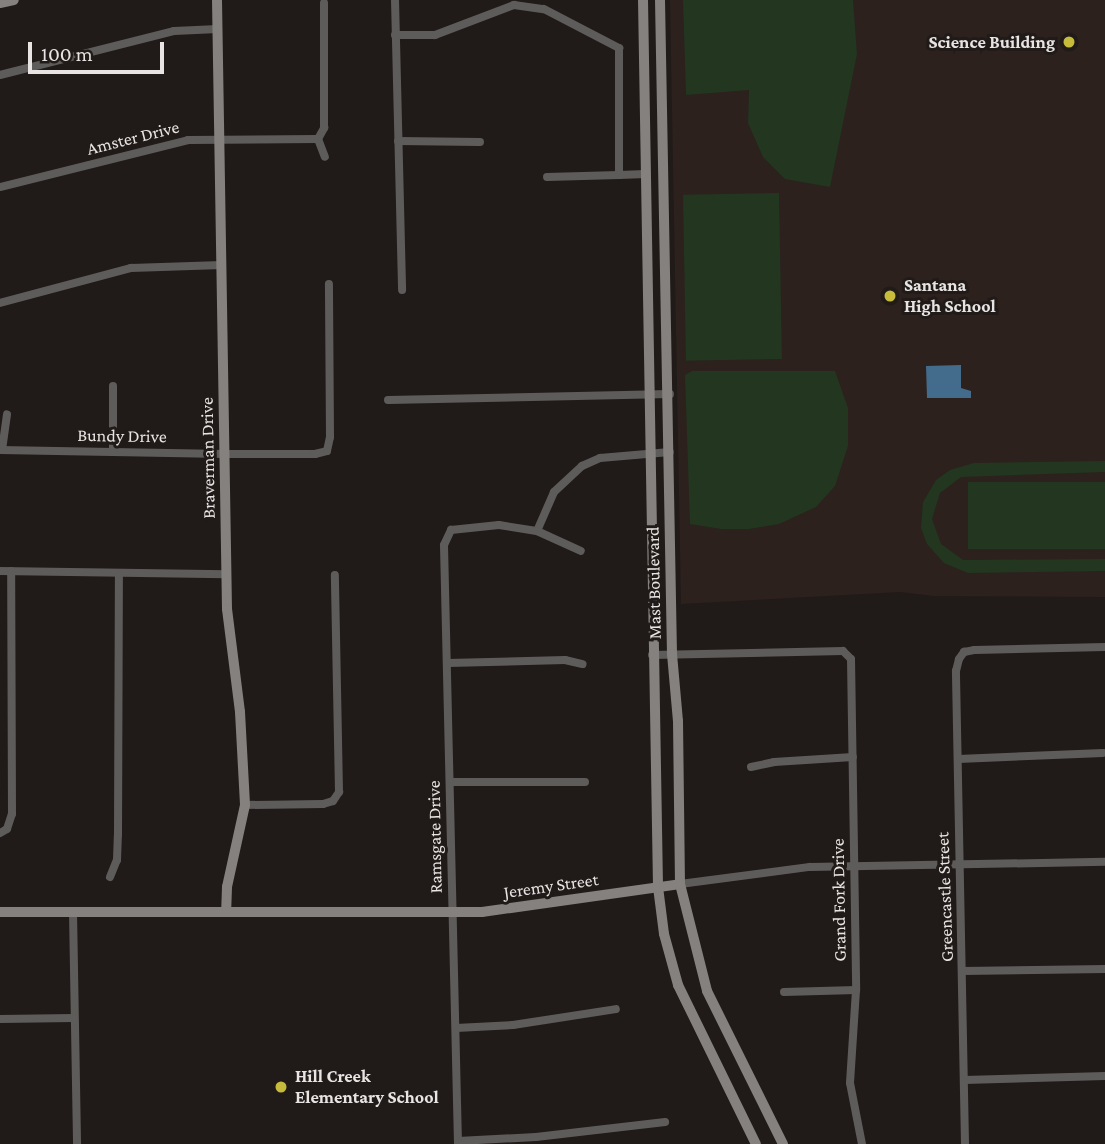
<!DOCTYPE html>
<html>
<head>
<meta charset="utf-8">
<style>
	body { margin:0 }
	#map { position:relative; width:1105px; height:1144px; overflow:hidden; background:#201b19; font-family:"Crimson Pro",serif }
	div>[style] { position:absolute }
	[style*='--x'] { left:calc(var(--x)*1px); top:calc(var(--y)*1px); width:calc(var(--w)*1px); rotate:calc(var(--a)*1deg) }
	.built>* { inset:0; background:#2c211d }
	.green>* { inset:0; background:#233620; transform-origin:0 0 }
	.water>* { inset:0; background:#436c8c }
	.street>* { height:8px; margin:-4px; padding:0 4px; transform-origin:4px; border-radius:4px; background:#5e5c5a }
	.secondary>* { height:10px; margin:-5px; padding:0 5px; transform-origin:5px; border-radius:5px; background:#84817e }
	.dots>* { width:19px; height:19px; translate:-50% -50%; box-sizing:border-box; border:4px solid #201b19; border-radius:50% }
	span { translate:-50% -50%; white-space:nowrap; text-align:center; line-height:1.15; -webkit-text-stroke:6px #201b19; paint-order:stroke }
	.poi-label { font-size:18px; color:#e8e4e3; font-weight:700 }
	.right { translate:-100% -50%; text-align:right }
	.left { translate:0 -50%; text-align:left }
	.street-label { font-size:18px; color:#e8e4e3 }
	.scale { position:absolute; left:28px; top:42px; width:136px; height:32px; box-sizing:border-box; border:4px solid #e8e4e3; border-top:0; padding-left:9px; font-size:21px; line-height:24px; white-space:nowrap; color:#e8e4e3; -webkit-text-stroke:5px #201b19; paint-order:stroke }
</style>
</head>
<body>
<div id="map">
	<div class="built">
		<div style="clip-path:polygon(670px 0,1105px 0,1105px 597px,934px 596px,900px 592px,681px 604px)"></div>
	</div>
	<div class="green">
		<div style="clip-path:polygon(683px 0,853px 0,857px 54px,830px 187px,785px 179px,763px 157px,748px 123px,749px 90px,686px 95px)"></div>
		<div style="left:779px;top:193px;width:166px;height:96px;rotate:89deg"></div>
		<div style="clip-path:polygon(692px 371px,835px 371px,848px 408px,848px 446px,835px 486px,816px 507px,779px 524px,749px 529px,721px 529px,690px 524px,685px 375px)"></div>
		<div style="clip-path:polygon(1105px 461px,1105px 472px,961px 477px,940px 493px,932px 519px,941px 544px,963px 560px,1105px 559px,1105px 571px,968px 573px,944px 563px,927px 544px,921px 528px,923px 502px,936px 480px,950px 470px,974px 463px)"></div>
		<div style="left:1105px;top:482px;width:67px;height:137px;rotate:90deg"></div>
	</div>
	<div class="water">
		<div style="clip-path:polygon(961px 365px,961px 388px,971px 391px,971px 398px,927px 398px,926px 366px)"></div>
	</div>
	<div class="street">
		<div style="--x:395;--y:0;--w:290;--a:88.6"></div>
		<div style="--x:395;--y:35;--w:40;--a:0"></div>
		<div style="--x:435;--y:35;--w:85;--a:-20.8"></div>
		<div style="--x:514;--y:5;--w:30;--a:8"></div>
		<div style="--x:544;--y:9;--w:85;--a:27.5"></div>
		<div style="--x:619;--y:48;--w:127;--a:90"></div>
		<div style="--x:619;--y:175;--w:72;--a:178.4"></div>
		<div style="--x:0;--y:75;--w:179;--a:-14.2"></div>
		<div style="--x:174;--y:31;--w:44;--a:-2.6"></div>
		<div style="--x:318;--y:139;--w:13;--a:-61"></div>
		<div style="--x:324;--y:128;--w:125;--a:-90"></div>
		<div style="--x:318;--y:139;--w:19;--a:69"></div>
		<div style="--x:398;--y:141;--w:82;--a:0.7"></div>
		<div style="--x:619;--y:175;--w:27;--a:-2"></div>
		<div style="--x:0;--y:187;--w:194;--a:-14"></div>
		<div style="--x:188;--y:140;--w:130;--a:-0.4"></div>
		<div style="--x:0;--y:303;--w:136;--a:-15"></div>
		<div style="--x:131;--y:268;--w:91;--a:-1.9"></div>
		<div style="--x:388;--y:400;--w:282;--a:-1.2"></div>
		<div style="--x:0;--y:450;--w:225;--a:1"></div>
		<div style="--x:225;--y:454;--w:90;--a:0"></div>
		<div style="--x:315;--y:454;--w:12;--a:-14"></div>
		<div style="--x:327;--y:451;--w:14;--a:-78"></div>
		<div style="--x:330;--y:437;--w:153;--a:-90.4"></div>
		<div style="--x:2;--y:450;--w:36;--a:-82"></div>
		<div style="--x:113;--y:452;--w:66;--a:-90"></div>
		<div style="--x:537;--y:531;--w:43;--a:-66.4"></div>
		<div style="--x:554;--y:492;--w:38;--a:-43"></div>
		<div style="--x:582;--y:466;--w:20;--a:-24"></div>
		<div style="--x:600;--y:458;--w:70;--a:-4.9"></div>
		<div style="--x:0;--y:571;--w:227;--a:0.8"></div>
		<div style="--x:652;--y:655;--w:191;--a:-1.2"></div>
		<div style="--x:843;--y:651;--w:11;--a:45"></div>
		<div style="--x:851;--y:659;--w:331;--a:89.1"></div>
		<div style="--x:856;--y:990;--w:93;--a:93.7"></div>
		<div style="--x:850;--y:1083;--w:62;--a:78.9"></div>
		<div style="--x:448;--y:663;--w:117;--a:-1.5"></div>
		<div style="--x:565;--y:660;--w:18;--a:13"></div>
		<div style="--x:958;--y:759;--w:145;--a:-2.4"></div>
		<div style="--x:751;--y:767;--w:24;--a:-12"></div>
		<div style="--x:774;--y:762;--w:79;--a:-3.6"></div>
		<div style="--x:450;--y:782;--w:135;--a:0"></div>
		<div style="--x:245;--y:805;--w:78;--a:-0.7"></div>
		<div style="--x:323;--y:804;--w:10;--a:-17"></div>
		<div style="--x:333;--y:801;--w:11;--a:-56"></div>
		<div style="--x:339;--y:792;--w:217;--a:-91.1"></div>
		<div style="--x:0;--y:833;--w:8;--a:-30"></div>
		<div style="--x:7;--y:829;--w:16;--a:-72"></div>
		<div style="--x:12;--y:814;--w:243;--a:-90.2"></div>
		<div style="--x:110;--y:877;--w:18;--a:-68"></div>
		<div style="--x:117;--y:860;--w:25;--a:-88"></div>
		<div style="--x:118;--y:835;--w:262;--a:-89.8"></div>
		<div style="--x:680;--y:884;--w:131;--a:-7.5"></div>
		<div style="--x:810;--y:867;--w:295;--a:-1"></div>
		<div style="--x:73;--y:912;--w:232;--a:89"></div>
		<div style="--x:962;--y:971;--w:143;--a:-0.8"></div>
		<div style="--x:784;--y:992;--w:72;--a:-1.6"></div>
		<div style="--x:0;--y:1019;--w:74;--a:-0.8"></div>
		<div style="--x:456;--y:1028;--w:57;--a:-3"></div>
		<div style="--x:513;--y:1025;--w:104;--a:-8.8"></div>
		<div style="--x:964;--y:1080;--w:141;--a:-1.6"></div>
		<div style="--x:458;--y:1141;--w:78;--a:-2.9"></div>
		<div style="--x:536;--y:1137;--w:130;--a:-6.6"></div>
		<div style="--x:458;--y:1144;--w:599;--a:-91.34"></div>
		<div style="--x:444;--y:545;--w:17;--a:-65"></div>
		<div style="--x:451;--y:530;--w:48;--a:-5.9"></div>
		<div style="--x:499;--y:525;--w:38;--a:9"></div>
		<div style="--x:537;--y:531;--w:48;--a:24.4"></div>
		<div style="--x:965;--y:1144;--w:473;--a:-91.1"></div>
		<div style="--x:956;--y:671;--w:12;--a:-76"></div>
		<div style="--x:959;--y:659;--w:9;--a:-54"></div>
		<div style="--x:964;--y:652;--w:10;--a:-11"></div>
		<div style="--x:974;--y:650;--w:131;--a:-1.3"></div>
	</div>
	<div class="secondary">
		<div style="--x:217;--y:0;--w:609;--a:89.06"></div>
		<div style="--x:227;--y:609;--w:104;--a:82.8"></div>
		<div style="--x:240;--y:712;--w:93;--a:86.9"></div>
		<div style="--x:245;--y:805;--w:84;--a:102.4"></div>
		<div style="--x:227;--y:887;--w:25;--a:92"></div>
		<div style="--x:643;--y:0;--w:887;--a:89.03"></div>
		<div style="--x:658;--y:887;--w:47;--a:82.7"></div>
		<div style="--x:664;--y:934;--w:53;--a:74.6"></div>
		<div style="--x:678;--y:985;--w:177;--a:63.9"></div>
		<div style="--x:660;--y:0;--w:654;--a:88.95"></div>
		<div style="--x:672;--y:654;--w:67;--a:84.9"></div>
		<div style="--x:678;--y:721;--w:163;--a:89.3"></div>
		<div style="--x:680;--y:884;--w:110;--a:75.8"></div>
		<div style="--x:707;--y:991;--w:171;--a:63.6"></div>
		<div style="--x:0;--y:3;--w:14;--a:-12"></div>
		<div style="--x:1;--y:912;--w:481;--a:0"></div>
		<div style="--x:482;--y:912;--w:200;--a:-8"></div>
	</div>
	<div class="dots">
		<div style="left:1069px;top:42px;background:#c7bb3b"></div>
		<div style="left:890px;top:296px;background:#c7bb3b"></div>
		<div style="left:281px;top:1087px;background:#c7bb3b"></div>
	</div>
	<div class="poi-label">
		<span class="right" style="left:1055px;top:42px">Science Building</span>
		<span class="left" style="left:904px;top:296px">Santana<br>High School</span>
		<span class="left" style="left:295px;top:1087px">Hill Creek<br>Elementary School</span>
	</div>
	<div class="street-label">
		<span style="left:133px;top:138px;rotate:-14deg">Amster Drive</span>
		<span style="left:122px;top:436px;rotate:1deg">Bundy Drive</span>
		<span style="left:208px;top:458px;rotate:-91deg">Braverman Drive</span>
		<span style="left:654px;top:583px;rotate:-91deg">Mast Boulevard</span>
		<span style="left:435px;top:837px;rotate:-91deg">Ramsgate Drive</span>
		<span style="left:551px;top:886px;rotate:-8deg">Jeremy Street</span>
		<span style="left:945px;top:897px;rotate:-92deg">Greencastle Street</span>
		<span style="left:839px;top:900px;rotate:-91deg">Grand Fork Drive</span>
	</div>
	<div class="scale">100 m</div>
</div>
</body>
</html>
